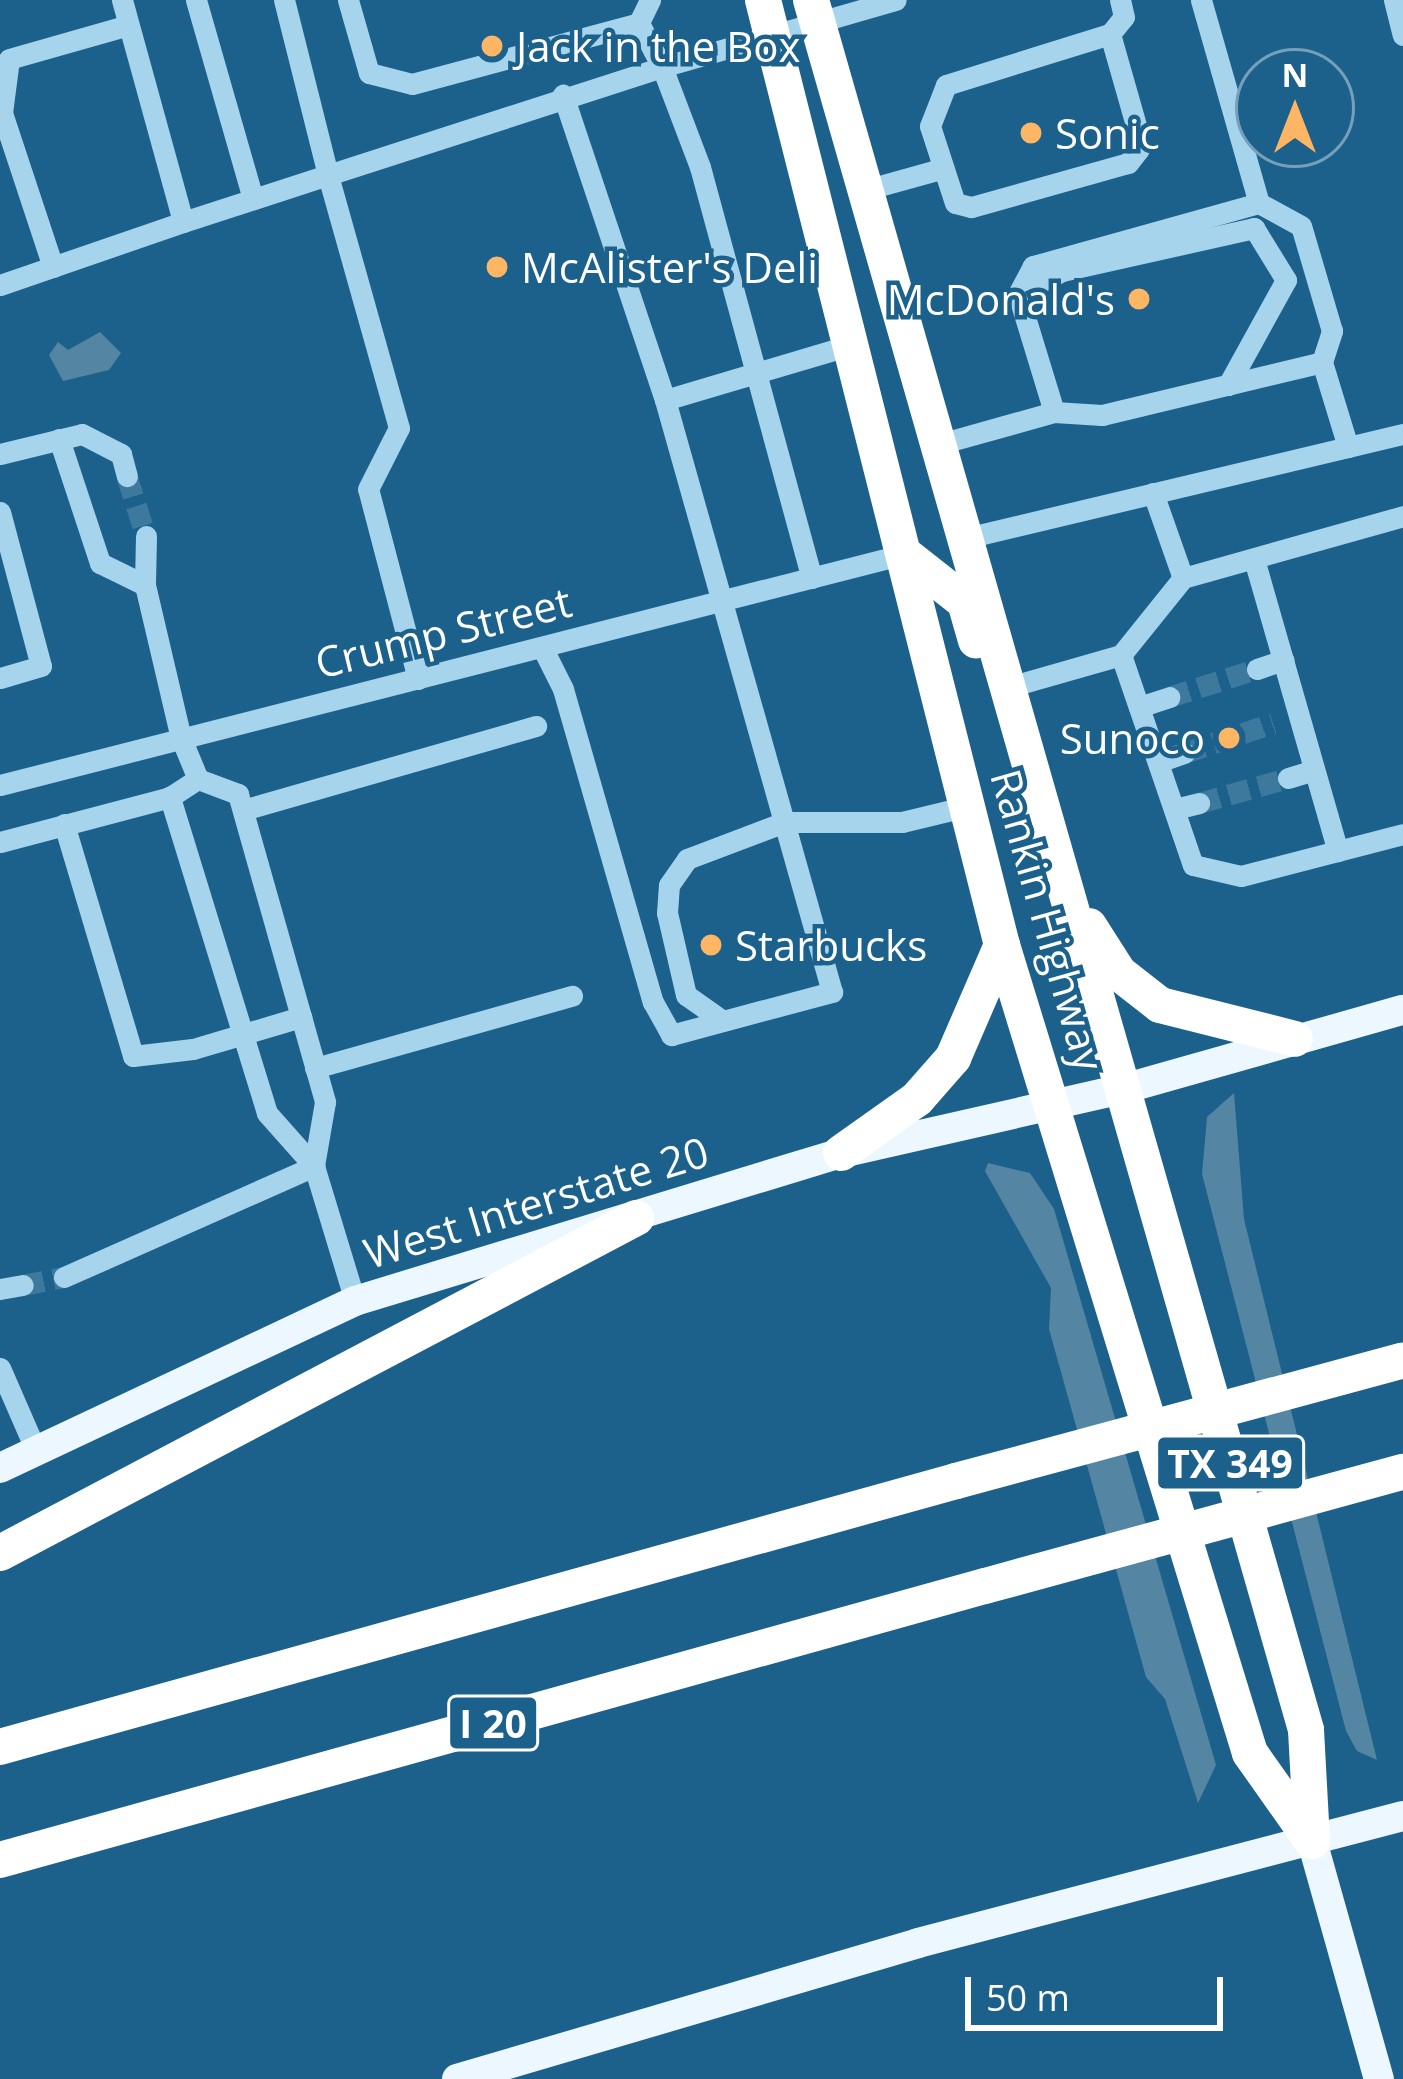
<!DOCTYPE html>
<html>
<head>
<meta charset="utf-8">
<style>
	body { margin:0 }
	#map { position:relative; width:1403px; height:2079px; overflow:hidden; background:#1b618c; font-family:"Open Sans",sans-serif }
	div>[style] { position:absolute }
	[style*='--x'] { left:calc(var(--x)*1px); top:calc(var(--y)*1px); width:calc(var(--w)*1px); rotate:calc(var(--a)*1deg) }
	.water>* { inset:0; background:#5486a3 }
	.minor-tunnel>* { height:21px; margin-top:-10.5px; transform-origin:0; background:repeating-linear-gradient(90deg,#3d799d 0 21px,transparent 0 31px) }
	.minor>* { height:21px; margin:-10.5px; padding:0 10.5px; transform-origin:10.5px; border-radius:10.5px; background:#a7d4ed }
	.major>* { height:30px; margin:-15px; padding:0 15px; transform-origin:15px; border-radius:15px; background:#edf7ff }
	.highway>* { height:36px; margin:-18px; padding:0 18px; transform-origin:18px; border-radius:18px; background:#fff }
	.highway-bridge>* { height:36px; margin:-18px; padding:0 18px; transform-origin:18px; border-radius:18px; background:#fff }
	.dots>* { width:33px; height:33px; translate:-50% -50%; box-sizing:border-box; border:6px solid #1b618c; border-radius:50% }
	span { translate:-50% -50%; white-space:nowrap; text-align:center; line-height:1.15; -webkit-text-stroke:9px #1b618c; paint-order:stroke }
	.shield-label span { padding:3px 9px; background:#1b618c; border:3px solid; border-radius:9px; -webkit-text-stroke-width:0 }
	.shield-label { font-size:39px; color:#fff; font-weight:700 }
	.poi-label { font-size:42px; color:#fff }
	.left { translate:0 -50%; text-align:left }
	.right { translate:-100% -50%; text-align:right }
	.street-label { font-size:42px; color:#fff }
	.north { position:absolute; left:1235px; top:48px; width:120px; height:120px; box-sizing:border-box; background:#1b618c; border:3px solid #76a0ba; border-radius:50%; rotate:0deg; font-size:33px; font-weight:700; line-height:48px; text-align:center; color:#fff }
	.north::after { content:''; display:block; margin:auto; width:42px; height:54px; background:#feb564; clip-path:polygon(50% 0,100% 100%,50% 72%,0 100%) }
	.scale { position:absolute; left:965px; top:1977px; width:258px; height:54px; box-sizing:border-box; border:6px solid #fff; border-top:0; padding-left:15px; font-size:36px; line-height:42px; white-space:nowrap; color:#fff; -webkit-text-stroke:9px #1b618c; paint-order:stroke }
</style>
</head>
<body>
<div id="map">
	<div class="water">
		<div style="clip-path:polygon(100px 332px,121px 353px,109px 370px,63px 381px,49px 355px,58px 342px,68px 350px)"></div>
		<div style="clip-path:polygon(1234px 1093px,1244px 1219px,1377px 1760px,1357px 1751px,1346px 1731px,1202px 1174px,1207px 1117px)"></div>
		<div style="clip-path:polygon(988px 1163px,1030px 1173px,1054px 1209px,1216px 1765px,1198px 1803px,1165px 1699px,1146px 1677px,1049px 1329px,1051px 1288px,985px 1171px)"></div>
	</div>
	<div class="minor-tunnel">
		<div style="--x:127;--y:476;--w:63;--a:72.4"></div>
		<div style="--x:1169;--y:697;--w:92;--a:-17.7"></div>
		<div style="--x:1184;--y:753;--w:94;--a:-18.6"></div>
		<div style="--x:1199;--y:803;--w:92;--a:-15.7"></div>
		<div style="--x:23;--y:1285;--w:42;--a:-11"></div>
	</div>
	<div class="minor">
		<div style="--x:122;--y:0;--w:230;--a:74.6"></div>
		<div style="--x:183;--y:222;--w:152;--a:-18"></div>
		<div style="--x:328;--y:175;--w:180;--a:-104.1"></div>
		<div style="--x:196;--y:0;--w:207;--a:74"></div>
		<div style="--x:348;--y:0;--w:76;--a:74"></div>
		<div style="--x:369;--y:73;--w:44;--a:14.3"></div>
		<div style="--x:412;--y:84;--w:235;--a:-15"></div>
		<div style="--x:650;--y:0;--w:25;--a:116"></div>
		<div style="--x:639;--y:23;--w:50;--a:62.4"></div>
		<div style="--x:662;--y:67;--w:243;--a:-16"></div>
		<div style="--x:1201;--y:0;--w:211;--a:74.1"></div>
		<div style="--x:1394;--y:0;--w:36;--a:76"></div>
		<div style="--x:1110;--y:34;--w:102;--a:74.1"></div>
		<div style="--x:1138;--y:132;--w:17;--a:87"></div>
		<div style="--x:1139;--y:149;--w:18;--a:128"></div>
		<div style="--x:1128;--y:163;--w:163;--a:164.3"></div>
		<div style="--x:971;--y:207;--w:16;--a:-166"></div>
		<div style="--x:955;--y:203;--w:81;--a:-108"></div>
		<div style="--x:930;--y:126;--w:44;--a:-68.7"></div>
		<div style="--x:946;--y:85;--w:172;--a:-17.3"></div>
		<div style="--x:1110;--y:34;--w:22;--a:-51"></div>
		<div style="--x:1124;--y:17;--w:17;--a:-103"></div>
		<div style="--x:865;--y:190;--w:78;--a:-15.6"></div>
		<div style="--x:53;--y:267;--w:162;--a:-108.3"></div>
		<div style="--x:2;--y:113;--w:54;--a:-82.6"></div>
		<div style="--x:9;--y:59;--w:124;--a:-15.9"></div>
		<div style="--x:0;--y:285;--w:194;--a:-19"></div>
		<div style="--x:1019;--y:293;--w:48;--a:-27.1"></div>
		<div style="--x:1062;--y:271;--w:197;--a:-12.6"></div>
		<div style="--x:1254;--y:228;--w:61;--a:58.4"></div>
		<div style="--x:1286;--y:280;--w:120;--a:118.9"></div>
		<div style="--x:1322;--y:362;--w:89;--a:73"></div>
		<div style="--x:665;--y:400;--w:194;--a:-16.5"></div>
		<div style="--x:59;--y:439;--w:131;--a:71.7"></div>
		<div style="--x:100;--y:563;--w:50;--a:26.1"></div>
		<div style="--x:936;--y:445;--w:123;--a:-15.6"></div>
		<div style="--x:1054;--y:412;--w:48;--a:3.6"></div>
		<div style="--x:1102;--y:415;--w:226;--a:-13.5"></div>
		<div style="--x:1322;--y:362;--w:33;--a:-72"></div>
		<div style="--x:1332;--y:331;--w:109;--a:-106.4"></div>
		<div style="--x:1301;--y:226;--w:48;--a:-151.3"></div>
		<div style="--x:1259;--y:203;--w:235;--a:164.4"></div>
		<div style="--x:1033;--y:266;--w:32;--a:118"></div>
		<div style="--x:1018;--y:294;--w:123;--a:73"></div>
		<div style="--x:0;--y:454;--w:84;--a:-13.7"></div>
		<div style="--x:82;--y:434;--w:44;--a:27.1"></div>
		<div style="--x:121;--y:454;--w:23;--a:75"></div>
		<div style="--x:1153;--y:493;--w:90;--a:70.6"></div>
		<div style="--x:1183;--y:578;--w:229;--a:-15.7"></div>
		<div style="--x:0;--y:512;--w:159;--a:75.1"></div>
		<div style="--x:41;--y:666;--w:43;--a:163.7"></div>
		<div style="--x:146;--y:536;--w:49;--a:91.2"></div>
		<div style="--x:145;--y:585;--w:157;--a:76.8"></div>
		<div style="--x:181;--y:738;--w:44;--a:67.5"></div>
		<div style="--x:198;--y:779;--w:43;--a:20.6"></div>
		<div style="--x:238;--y:794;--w:320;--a:74.2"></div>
		<div style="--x:325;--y:1102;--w:65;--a:99.8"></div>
		<div style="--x:314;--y:1166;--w:141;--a:73.1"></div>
		<div style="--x:966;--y:538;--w:449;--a:-13.4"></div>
		<div style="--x:1254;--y:559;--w:304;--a:74"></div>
		<div style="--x:542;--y:647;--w:47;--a:63.4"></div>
		<div style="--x:563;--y:689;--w:326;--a:74"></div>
		<div style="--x:653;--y:1002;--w:38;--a:61"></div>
		<div style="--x:671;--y:1035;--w:167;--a:-15"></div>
		<div style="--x:832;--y:992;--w:615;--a:-105.75"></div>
		<div style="--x:665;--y:400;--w:322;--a:-108.5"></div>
		<div style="--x:1121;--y:655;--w:222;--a:71.1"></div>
		<div style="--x:1193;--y:865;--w:49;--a:12.9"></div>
		<div style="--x:1241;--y:876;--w:167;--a:-14.5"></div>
		<div style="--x:1257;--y:669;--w:28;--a:-19"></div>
		<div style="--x:418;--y:679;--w:196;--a:-104.7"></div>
		<div style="--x:368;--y:489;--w:68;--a:-63.1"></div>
		<div style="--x:399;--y:428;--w:263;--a:-105.7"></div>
		<div style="--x:328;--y:175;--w:351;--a:-17.9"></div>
		<div style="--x:662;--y:67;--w:107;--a:69.2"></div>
		<div style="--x:700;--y:167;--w:426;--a:74.8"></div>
		<div style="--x:1009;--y:687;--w:116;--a:-15.9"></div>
		<div style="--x:1121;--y:655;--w:99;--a:-51.2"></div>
		<div style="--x:1139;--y:707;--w:32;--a:-18"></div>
		<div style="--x:1158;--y:762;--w:28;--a:-19"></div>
		<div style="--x:1288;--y:778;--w:27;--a:-17"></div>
		<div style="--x:0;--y:785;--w:933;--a:-14.33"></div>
		<div style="--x:1175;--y:809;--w:25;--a:-14"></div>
		<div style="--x:243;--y:810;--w:305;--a:-16"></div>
		<div style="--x:64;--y:824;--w:242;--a:73.4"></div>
		<div style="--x:133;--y:1056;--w:60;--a:-6.7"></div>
		<div style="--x:193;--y:1049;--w:113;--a:-16.5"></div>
		<div style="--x:0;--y:842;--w:176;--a:-14.8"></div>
		<div style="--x:723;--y:1021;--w:45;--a:-144.9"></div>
		<div style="--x:686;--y:995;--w:84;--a:-103"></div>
		<div style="--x:667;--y:913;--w:28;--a:-86"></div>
		<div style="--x:669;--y:885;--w:32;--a:-55"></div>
		<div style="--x:687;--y:859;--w:105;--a:-20.7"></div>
		<div style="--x:785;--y:822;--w:117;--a:0"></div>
		<div style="--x:902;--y:822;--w:68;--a:-13.6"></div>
		<div style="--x:315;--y:1068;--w:267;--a:-15.7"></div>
		<div style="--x:64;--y:1277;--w:274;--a:-23.9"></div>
		<div style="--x:314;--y:1166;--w:71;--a:-131.6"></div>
		<div style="--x:267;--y:1113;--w:331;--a:-107.1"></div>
		<div style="--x:170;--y:797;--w:33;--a:-33"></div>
		<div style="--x:0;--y:1289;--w:23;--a:-10"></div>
		<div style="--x:0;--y:1368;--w:93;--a:66.5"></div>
	</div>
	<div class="major">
		<div style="--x:0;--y:1468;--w:392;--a:-25.2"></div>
		<div style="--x:355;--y:1301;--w:508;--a:-16.94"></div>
		<div style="--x:841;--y:1153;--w:289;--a:-12.8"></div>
		<div style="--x:1123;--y:1089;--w:291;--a:-15.8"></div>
		<div style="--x:1312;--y:1841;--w:247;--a:74.3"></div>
		<div style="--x:457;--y:2079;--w:481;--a:-16.4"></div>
		<div style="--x:918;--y:1943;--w:501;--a:-14.67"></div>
	</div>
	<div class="highway">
		<div style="--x:763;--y:0;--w:975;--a:75.81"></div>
		<div style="--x:1002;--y:945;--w:845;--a:72.94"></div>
		<div style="--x:1250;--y:1753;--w:108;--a:54.8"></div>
		<div style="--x:811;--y:0;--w:1799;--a:74.03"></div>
		<div style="--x:1306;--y:1730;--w:111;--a:86.9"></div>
		<div style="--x:904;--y:554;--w:78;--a:38.2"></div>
		<div style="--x:965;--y:602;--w:40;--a:74"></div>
		<div style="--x:1089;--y:926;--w:56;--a:57.4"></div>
		<div style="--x:1119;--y:973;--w:52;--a:38"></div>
		<div style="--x:1160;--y:1005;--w:139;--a:14.1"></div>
		<div style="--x:841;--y:1153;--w:93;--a:-35.4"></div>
		<div style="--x:917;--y:1099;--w:55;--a:-48.7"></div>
		<div style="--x:953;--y:1058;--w:123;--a:-66.6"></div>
		<div style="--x:0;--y:1553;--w:719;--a:-27.78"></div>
		<div style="--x:0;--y:1747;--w:992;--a:-15.55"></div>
		<div style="--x:0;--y:1860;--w:1022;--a:-15.55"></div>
	</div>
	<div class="highway-bridge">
		<div style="--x:956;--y:1481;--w:463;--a:-15.1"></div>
		<div style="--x:985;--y:1586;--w:433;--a:-15.3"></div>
	</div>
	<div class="dots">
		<div style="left:492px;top:46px;background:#feb564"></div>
		<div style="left:1031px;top:133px;background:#feb564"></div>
		<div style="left:497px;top:267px;background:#feb564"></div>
		<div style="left:1139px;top:299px;background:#feb564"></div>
		<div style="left:1229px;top:738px;background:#feb564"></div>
		<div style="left:711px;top:945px;background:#feb564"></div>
	</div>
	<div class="shield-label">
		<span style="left:1230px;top:1463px">TX 349</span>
		<span style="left:493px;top:1723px">I 20</span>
	</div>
	<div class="poi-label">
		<span class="left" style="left:516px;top:46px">Jack in the Box</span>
		<span class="left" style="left:1055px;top:133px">Sonic</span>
		<span class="left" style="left:521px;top:267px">McAlister's Deli</span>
		<span class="right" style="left:1115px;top:299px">McDonald's</span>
		<span class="right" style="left:1205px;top:738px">Sunoco</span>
		<span class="left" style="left:735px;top:945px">Starbucks</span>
	</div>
	<div class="street-label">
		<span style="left:443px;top:632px;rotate:-14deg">Crump Street</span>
		<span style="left:1048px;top:920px;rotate:74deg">Rankin Highway</span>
		<span style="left:536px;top:1202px;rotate:-17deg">West Interstate 20</span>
	</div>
	<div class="north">N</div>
	<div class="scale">50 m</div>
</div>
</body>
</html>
